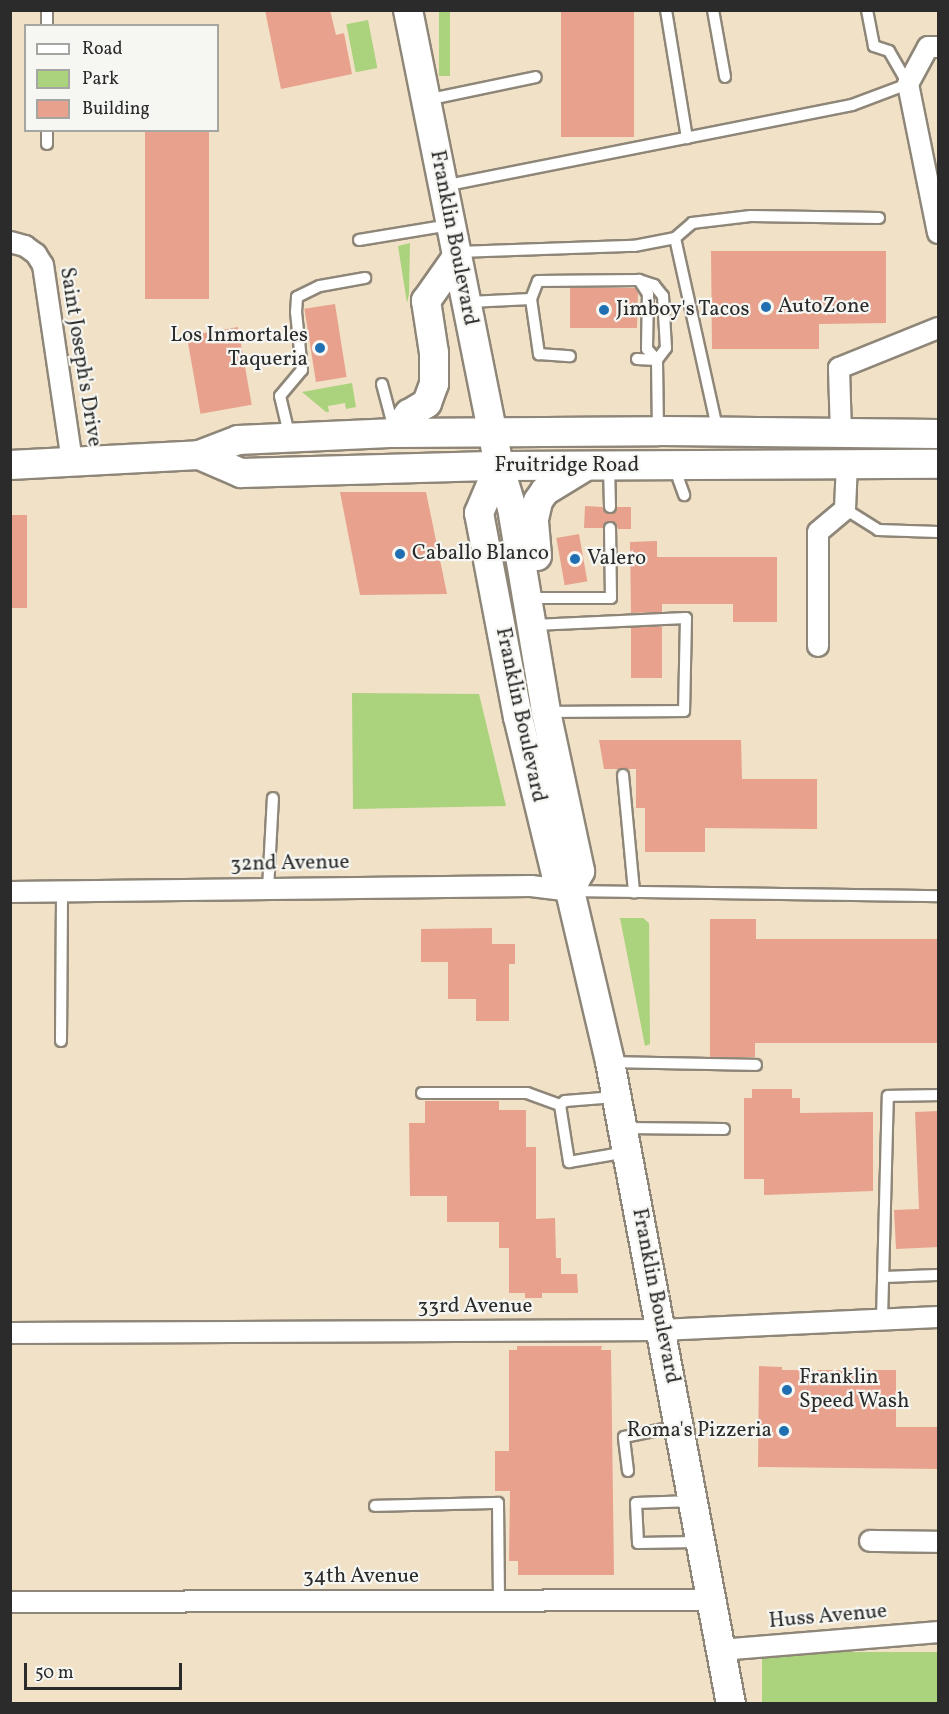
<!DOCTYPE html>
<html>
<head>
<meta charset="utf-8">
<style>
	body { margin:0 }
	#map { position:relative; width:949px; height:1714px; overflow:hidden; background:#f1e1c6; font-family:Vollkorn,serif }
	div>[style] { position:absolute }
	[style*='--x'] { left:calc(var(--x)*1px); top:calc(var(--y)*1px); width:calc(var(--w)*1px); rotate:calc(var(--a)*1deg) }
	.green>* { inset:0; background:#abd27d; transform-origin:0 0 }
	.building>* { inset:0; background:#e7a18c; transform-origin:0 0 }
	.roads { filter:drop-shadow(2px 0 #8e8678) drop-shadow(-2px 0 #8e8678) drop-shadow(0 2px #8e8678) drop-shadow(0 -2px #8e8678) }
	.lane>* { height:10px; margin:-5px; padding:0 5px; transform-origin:5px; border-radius:5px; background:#fff }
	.street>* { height:20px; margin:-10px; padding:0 10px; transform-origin:10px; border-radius:10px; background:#fff }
	.secondary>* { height:28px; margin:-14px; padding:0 14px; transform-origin:14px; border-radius:14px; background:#fff }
	.dots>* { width:16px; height:16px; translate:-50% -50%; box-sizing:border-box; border:3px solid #f6f6f2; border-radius:50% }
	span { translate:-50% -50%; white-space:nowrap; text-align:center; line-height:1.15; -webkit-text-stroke:4.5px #f6f6f2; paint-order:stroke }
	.street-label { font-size:21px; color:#2b2b2b }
	.poi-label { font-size:21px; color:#2b2b2b }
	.left { translate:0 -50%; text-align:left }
	.right { translate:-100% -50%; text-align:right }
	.frame { position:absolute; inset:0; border:12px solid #2b2b2b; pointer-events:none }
	.legend { position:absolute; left:24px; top:24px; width:195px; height:108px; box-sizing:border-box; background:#f6f6f2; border:2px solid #a5a5a2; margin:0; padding:8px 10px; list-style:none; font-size:18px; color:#2b2b2b }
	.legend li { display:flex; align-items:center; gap:12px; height:30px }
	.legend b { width:30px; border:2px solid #a5a5a2 }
	.scale { position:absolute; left:24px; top:1663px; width:158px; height:27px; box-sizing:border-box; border:3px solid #2b2b2b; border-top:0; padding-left:8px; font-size:18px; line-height:21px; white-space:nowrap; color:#2b2b2b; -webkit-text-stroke:4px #f6f6f2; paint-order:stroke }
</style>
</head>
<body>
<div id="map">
	<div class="green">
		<div style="left:439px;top:11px;width:11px;height:65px"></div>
		<div style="left:368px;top:20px;width:49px;height:22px;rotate:79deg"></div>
		<div style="clip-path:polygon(410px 243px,409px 294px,407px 303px,398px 246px)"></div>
		<div style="clip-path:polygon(352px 383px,356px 407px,346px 409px,345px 403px,328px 406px,329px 412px,326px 412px,302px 392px)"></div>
		<div style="clip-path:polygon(352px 693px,479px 694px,506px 806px,353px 809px)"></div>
		<div style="clip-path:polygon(620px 918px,643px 918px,649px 923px,650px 1044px,645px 1046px)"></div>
		<div style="left:938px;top:1652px;width:51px;height:176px;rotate:90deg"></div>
	</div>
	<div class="building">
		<div style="clip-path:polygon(265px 10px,330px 10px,336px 35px,344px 33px,352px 74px,281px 89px)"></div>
		<div style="left:561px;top:10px;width:73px;height:127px"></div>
		<div style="left:145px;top:130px;width:64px;height:169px"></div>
		<div style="clip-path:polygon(711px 251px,886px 251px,886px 323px,819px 324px,819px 349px,712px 349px)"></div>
		<div style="clip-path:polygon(570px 288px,635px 288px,638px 292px,637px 328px,570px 328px)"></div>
		<div style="left:335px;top:304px;width:74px;height:31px;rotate:81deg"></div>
		<div style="left:238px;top:327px;width:79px;height:52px;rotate:80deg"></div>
		<div style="clip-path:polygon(340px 492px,426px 492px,447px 594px,360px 595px)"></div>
		<div style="clip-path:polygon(585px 506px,602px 507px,610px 514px,614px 513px,617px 507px,631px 507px,631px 529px,618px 529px,616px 524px,610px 521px,606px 522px,603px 528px,584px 528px)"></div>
		<div style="left:10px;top:515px;width:17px;height:93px"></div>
		<div style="left:579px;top:534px;width:48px;height:23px;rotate:80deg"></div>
		<div style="clip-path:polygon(657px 541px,657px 557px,777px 557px,777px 622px,733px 622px,733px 604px,662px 604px,662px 612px,631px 613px,630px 542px)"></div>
		<div style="left:662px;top:627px;width:51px;height:31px;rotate:90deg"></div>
		<div style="clip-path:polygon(599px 740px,741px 740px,742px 779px,817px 779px,817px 829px,705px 828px,705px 852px,645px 852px,645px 808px,636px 808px,636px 769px,604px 769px)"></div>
		<div style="clip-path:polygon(710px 919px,756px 919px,756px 939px,939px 939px,939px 1043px,755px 1043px,755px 1057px,710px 1057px)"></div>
		<div style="clip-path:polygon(492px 928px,492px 944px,515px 944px,515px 964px,509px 964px,509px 1021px,476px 1021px,476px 999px,448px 999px,448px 962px,421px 962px,421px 929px)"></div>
		<div style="clip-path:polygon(752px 1089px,792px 1089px,792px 1098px,800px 1098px,800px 1113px,873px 1112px,873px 1191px,764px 1195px,764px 1179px,744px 1179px,744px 1098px,752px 1098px)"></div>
		<div style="clip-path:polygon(425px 1101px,499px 1101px,499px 1110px,526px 1110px,526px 1147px,536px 1147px,536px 1219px,555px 1218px,556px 1258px,561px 1258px,561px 1274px,577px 1274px,578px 1293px,542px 1293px,542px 1298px,525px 1298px,525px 1293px,509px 1293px,509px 1248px,499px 1248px,499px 1222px,447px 1222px,447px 1196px,410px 1196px,409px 1123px,425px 1123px)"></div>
		<div style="clip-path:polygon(939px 1111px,939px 1247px,896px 1249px,894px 1210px,919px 1209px,915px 1112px)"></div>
		<div style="clip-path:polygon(517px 1346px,602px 1346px,601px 1350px,611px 1350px,614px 1575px,518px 1575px,518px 1561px,509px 1561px,510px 1491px,495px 1491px,495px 1451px,509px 1451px,509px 1350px,517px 1350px)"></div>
		<div style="clip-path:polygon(759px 1366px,782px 1367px,782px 1370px,896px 1370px,896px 1427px,939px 1427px,939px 1469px,758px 1467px)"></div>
	</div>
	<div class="roads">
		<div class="lane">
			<div style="--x:47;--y:10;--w:16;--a:90"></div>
			<div style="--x:666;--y:10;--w:130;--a:80.7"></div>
			<div style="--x:713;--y:10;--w:68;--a:79.8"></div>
			<div style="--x:426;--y:100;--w:112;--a:-11.8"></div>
			<div style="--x:47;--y:130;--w:14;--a:90"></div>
			<div style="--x:443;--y:186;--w:417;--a:-11.2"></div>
			<div style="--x:852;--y:105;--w:60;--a:-20.6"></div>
			<div style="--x:908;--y:84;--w:38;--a:-120"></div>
			<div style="--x:889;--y:51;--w:16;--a:-162"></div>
			<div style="--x:874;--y:46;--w:37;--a:-101"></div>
			<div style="--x:675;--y:238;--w:199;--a:77.5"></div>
			<div style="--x:359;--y:240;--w:92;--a:-9.4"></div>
			<div style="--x:458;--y:252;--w:176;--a:-2"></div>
			<div style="--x:634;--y:246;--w:42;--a:-11"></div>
			<div style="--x:675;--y:238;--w:23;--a:-41"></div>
			<div style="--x:692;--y:223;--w:59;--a:-6.8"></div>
			<div style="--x:751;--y:216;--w:128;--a:0.9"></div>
			<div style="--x:531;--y:299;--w:19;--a:-69"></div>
			<div style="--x:538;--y:281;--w:101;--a:-0.6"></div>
			<div style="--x:639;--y:280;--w:16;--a:18"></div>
			<div style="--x:654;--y:285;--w:14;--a:51"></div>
			<div style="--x:663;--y:296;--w:52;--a:86.7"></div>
			<div style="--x:666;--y:348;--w:15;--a:127"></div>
			<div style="--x:657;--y:360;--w:15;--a:-132"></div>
			<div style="--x:647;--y:349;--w:55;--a:-89"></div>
			<div style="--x:648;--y:294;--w:17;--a:-123"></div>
			<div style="--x:469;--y:302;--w:62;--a:-2.8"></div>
			<div style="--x:531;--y:299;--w:56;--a:81.7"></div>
			<div style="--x:539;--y:354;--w:31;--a:4"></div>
			<div style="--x:637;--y:359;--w:20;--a:3"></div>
			<div style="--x:657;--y:360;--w:69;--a:89.2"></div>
			<div style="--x:382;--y:384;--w:47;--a:75.1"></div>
			<div style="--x:290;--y:438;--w:43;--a:-103.4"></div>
			<div style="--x:280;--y:396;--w:34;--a:-50"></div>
			<div style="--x:302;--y:370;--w:58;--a:-95.9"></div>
			<div style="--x:296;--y:312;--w:15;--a:-86"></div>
			<div style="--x:297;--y:297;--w:25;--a:-26"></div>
			<div style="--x:320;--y:286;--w:46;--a:-10.1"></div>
			<div style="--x:609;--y:466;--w:41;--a:88.6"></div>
			<div style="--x:674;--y:467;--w:30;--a:70"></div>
			<div style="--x:845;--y:509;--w:39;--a:32"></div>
			<div style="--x:878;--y:530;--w:60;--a:1.9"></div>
			<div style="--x:540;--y:598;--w:71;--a:0"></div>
			<div style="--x:611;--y:598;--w:70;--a:-90.8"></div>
			<div style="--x:534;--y:625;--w:152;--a:-2.6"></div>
			<div style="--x:686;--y:618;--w:93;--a:91.2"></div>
			<div style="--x:684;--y:711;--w:138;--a:179.6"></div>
			<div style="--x:623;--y:775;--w:118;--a:84.6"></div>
			<div style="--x:268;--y:889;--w:91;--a:-86.9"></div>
			<div style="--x:574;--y:891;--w:364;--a:0.8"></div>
			<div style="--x:61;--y:1041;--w:150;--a:-89.6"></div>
			<div style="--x:612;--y:1062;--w:144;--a:1.2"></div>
			<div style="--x:422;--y:1093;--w:105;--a:0"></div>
			<div style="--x:527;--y:1093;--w:35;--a:20"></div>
			<div style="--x:615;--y:1097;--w:50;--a:175.4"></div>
			<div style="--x:565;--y:1101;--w:6;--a:141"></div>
			<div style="--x:560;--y:1105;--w:58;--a:81"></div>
			<div style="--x:569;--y:1162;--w:59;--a:-9.8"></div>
			<div style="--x:623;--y:1128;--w:101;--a:0.6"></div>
			<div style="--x:883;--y:1277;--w:55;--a:-2.1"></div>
			<div style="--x:882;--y:1319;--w:223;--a:-88.5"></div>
			<div style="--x:888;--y:1096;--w:50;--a:-1.1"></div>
			<div style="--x:628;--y:1471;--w:34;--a:-97"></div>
			<div style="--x:624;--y:1437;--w:55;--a:-11.5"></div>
			<div style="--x:692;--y:1501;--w:56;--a:178"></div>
			<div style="--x:636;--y:1503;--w:40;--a:87.1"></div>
			<div style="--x:638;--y:1543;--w:60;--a:-1"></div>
			<div style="--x:375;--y:1506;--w:123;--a:-1.4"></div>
			<div style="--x:498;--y:1503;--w:97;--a:89.4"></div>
		</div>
		<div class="street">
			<div style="--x:938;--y:47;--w:10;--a:180"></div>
			<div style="--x:928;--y:47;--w:42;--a:118.4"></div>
			<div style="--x:908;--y:84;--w:152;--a:78.6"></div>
			<div style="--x:10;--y:242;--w:16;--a:15"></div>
			<div style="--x:25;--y:246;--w:14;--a:36"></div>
			<div style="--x:36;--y:254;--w:13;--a:58"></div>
			<div style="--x:43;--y:265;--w:199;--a:81.6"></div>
			<div style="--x:841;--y:433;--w:65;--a:-91.8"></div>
			<div style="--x:839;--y:368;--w:107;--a:-22"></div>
			<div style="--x:818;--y:646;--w:114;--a:-90"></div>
			<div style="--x:818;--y:532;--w:35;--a:-40"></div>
			<div style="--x:845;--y:509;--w:45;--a:-87.5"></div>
			<div style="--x:10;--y:892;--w:521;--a:-0.66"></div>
			<div style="--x:531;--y:886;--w:39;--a:7"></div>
			<div style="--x:10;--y:1333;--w:651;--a:-0.26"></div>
			<div style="--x:661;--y:1330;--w:277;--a:-2.7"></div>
			<div style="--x:870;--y:1541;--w:68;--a:0.8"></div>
			<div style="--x:10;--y:1602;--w:702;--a:-0.16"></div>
			<div style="--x:721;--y:1650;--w:218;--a:-4.7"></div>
		</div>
		<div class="secondary">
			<div style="--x:408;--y:10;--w:465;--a:78.7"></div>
			<div style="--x:499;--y:466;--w:44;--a:72.8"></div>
			<div style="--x:512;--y:508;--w:207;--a:80.5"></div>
			<div style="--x:546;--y:712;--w:163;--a:77.9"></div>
			<div style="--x:580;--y:871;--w:22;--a:117"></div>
			<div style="--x:395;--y:433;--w:24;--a:-54"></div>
			<div style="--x:409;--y:414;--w:21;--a:-31"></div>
			<div style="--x:427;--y:403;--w:20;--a:-70"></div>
			<div style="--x:434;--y:384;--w:31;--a:-90"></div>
			<div style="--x:434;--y:353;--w:53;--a:-98.7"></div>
			<div style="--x:426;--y:301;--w:54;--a:-54.8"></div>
			<div style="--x:199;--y:455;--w:46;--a:23.2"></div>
			<div style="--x:241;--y:473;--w:258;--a:-1.6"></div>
			<div style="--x:499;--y:466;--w:439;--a:-0.3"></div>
			<div style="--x:10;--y:465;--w:189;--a:-3"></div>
			<div style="--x:199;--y:455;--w:42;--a:-21"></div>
			<div style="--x:238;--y:440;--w:157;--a:-2.6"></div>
			<div style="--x:395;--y:433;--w:263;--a:-0.4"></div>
			<div style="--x:658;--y:431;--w:280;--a:0.6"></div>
			<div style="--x:499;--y:466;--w:51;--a:113.1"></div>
			<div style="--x:479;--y:513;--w:208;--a:79.2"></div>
			<div style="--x:518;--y:717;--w:162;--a:76.4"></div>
			<div style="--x:556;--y:874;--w:22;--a:51"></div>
			<div style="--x:570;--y:891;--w:176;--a:76.8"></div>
			<div style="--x:610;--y:1062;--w:653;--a:79.33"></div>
			<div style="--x:537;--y:556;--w:37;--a:-95"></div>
			<div style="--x:534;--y:519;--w:18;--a:-77"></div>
			<div style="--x:538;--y:501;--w:12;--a:-55"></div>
			<div style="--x:545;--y:491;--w:48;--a:-31.4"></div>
		</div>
	</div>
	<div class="dots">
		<div style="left:766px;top:307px;background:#1f6fb2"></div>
		<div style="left:604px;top:310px;background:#1f6fb2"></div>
		<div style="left:320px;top:348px;background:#1f6fb2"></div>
		<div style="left:400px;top:554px;background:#1f6fb2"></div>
		<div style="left:575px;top:559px;background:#1f6fb2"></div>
		<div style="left:787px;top:1390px;background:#1f6fb2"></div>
		<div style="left:784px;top:1431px;background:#1f6fb2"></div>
	</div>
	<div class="street-label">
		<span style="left:453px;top:238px;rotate:79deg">Franklin Boulevard</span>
		<span style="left:80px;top:357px;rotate:81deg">Saint Joseph's Drive</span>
		<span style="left:567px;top:466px">Fruitridge Road</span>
		<span style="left:520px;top:715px;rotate:78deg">Franklin Boulevard</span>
		<span style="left:290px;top:864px;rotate:-1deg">32nd Avenue</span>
		<span style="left:655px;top:1296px;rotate:79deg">Franklin Boulevard</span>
		<span style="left:475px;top:1307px">33rd Avenue</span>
		<span style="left:361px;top:1577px">34th Avenue</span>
		<span style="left:828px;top:1617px;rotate:-5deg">Huss Avenue</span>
	</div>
	<div class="poi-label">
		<span class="left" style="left:778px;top:307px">AutoZone</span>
		<span class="left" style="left:616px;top:310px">Jimboy's Tacos</span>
		<span class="right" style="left:308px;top:348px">Los Inmortales<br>Taqueria</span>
		<span class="left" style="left:412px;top:554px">Caballo Blanco</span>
		<span class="left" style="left:587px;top:559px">Valero</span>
		<span class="left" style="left:799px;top:1390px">Franklin<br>Speed Wash</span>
		<span class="right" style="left:772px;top:1431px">Roma's Pizzeria</span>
	</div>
	<div class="frame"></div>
	<ul class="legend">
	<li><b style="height:8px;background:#fff"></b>Road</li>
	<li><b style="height:16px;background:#abd27d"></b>Park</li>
	<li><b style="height:16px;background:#e7a18c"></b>Building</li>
	</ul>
	<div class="scale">50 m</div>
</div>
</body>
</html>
